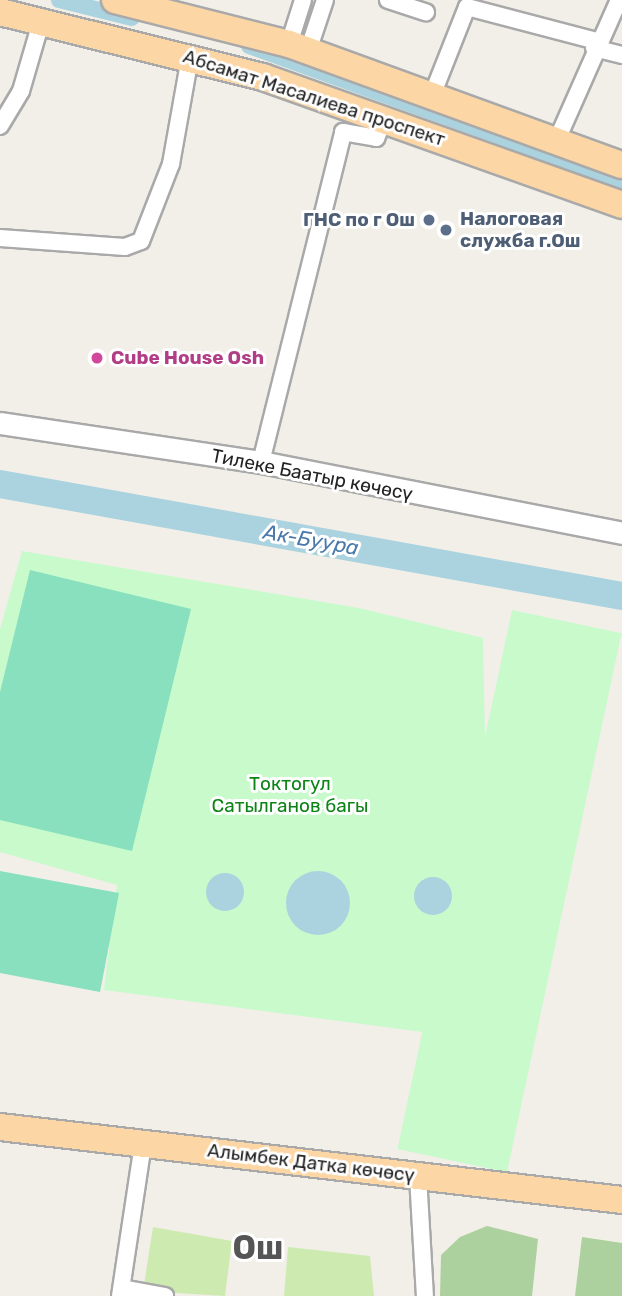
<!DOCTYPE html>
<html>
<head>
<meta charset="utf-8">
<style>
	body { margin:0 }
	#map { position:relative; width:622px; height:1296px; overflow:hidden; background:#f2efe9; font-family:Rubik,sans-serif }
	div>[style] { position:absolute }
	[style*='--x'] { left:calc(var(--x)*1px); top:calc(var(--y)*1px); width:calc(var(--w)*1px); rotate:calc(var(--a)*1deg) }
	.grass>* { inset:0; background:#cdebb0 }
	.forest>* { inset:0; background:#add19e }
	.park>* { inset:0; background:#c8facc; transform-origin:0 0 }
	.pitch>* { inset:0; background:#88e0be }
	.water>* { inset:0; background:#aad3df }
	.round { border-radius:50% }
	.canal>* { height:16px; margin:-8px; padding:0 8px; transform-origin:8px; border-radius:8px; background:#aad3df }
	.river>* { height:28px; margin:-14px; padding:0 14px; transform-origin:14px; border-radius:14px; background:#aad3df }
	.roads { filter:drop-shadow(2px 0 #a9a9a9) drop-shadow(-2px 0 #a9a9a9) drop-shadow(0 2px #a9a9a9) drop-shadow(0 -2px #a9a9a9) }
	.minor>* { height:16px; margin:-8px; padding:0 8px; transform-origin:8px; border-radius:8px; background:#fff }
	.tertiary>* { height:21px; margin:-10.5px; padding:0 10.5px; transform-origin:10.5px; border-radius:10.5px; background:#fff }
	.primary>* { height:26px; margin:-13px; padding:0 13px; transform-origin:13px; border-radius:13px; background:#fcd6a4 }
	.dots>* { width:19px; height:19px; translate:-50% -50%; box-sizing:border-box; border:4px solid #fff; border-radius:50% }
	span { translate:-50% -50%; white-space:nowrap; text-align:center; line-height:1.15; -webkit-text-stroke:6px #fff; paint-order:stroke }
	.street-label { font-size:19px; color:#222 }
	.service-label { font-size:19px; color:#4e5e75; font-weight:700 }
	.left { translate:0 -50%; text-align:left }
	.right { translate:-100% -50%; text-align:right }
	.hotel-label { font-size:19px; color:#b23c85; font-weight:700 }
	.park-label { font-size:19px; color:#0c8416 }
	.water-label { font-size:21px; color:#4a7aab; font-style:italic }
	.town-label { font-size:33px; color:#555; font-weight:700 }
</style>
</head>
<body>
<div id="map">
	<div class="grass">
		<div style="clip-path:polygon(153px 1227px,232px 1241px,225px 1296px,143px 1291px)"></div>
		<div style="clip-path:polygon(288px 1247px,370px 1256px,374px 1296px,284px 1296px)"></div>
	</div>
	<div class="forest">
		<div style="clip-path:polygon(487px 1226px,538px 1239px,532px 1296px,440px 1296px,441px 1255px,460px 1237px)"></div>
		<div style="clip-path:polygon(582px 1237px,622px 1243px,622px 1296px,575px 1296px)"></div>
	</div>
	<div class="park">
		<div style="clip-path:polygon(22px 551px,359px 608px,483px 638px,491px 1041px,104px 990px,117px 885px,0 852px,0 629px)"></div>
		<div style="left:512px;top:610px;width:112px;height:551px;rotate:12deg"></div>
	</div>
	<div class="pitch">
		<div style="clip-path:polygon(30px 570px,191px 609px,132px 851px,0 820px,0 692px)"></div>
		<div style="clip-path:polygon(0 871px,119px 893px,100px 992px,0 973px)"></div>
	</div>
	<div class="water">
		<div class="round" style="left:286px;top:871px;width:64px;height:64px"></div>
		<div class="round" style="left:206px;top:873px;width:38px;height:38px"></div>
		<div class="round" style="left:414px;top:877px;width:38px;height:38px"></div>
	</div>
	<div class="canal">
		<div style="--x:59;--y:0;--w:75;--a:13.9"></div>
		<div style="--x:249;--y:46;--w:397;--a:19.9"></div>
	</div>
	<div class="river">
		<div style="--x:0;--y:484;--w:632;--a:10.21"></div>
	</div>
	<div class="roads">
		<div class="minor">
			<div style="--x:388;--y:0;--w:40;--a:18"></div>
			<div style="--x:289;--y:44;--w:46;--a:-72.3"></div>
			<div style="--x:594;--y:48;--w:29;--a:14"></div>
			<div style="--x:308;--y:51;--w:54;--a:-71.6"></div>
			<div style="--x:431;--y:98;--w:98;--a:-68.4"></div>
			<div style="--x:467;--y:7;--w:134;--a:14.7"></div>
			<div style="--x:0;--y:126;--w:41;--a:-59"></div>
			<div style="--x:21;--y:91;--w:72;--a:-73.8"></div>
			<div style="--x:556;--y:142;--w:155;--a:-66.1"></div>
			<div style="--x:0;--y:238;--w:125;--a:4.1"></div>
			<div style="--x:125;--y:247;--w:17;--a:-21"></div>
			<div style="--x:141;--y:241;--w:83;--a:-68.7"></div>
			<div style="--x:171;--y:164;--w:109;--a:-79.9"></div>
			<div style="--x:261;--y:462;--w:340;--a:-76"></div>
			<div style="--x:343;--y:132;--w:34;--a:10"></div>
			<div style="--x:376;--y:138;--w:22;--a:-66"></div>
			<div style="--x:418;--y:1176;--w:120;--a:86.7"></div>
			<div style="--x:122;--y:1288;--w:44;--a:10.5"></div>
			<div style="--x:120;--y:1296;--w:154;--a:-81.4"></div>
		</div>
		<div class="tertiary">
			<div style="--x:0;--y:423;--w:264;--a:8.5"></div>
			<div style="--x:261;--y:462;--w:368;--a:11.1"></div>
		</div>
		<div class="primary">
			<div style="--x:115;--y:0;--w:179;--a:14.2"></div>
			<div style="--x:289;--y:44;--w:354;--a:20"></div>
			<div style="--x:0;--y:12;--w:271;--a:13.9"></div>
			<div style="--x:263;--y:77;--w:381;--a:19.6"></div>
			<div style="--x:0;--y:1127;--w:626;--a:6.69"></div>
		</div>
	</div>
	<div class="dots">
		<div style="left:429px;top:220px;background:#5c6f8a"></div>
		<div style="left:446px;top:230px;background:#5c6f8a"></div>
		<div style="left:97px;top:358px;background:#d1479c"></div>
	</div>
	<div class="street-label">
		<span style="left:314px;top:98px;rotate:18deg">Абсамат Масалиева проспект</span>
		<span style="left:312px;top:475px;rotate:11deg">Тилеке Баатыр көчөсү</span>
		<span style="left:311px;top:1163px;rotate:7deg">Алымбек Датка көчөсү</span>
	</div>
	<div class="service-label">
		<span class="left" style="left:460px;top:230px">Налоговая<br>служба г.Ош</span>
		<span class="right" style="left:415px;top:220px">ГНС по г Ош</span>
	</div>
	<div class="hotel-label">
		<span class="left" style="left:111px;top:358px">Cube House Osh</span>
	</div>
	<div class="park-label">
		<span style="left:290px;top:795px">Токтогул<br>Сатылганов багы</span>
	</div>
	<div class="water-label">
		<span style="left:311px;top:540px;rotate:10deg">Ак-Буура</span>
	</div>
	<div class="town-label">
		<span style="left:258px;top:1248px">Ош</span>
	</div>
</div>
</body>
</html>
